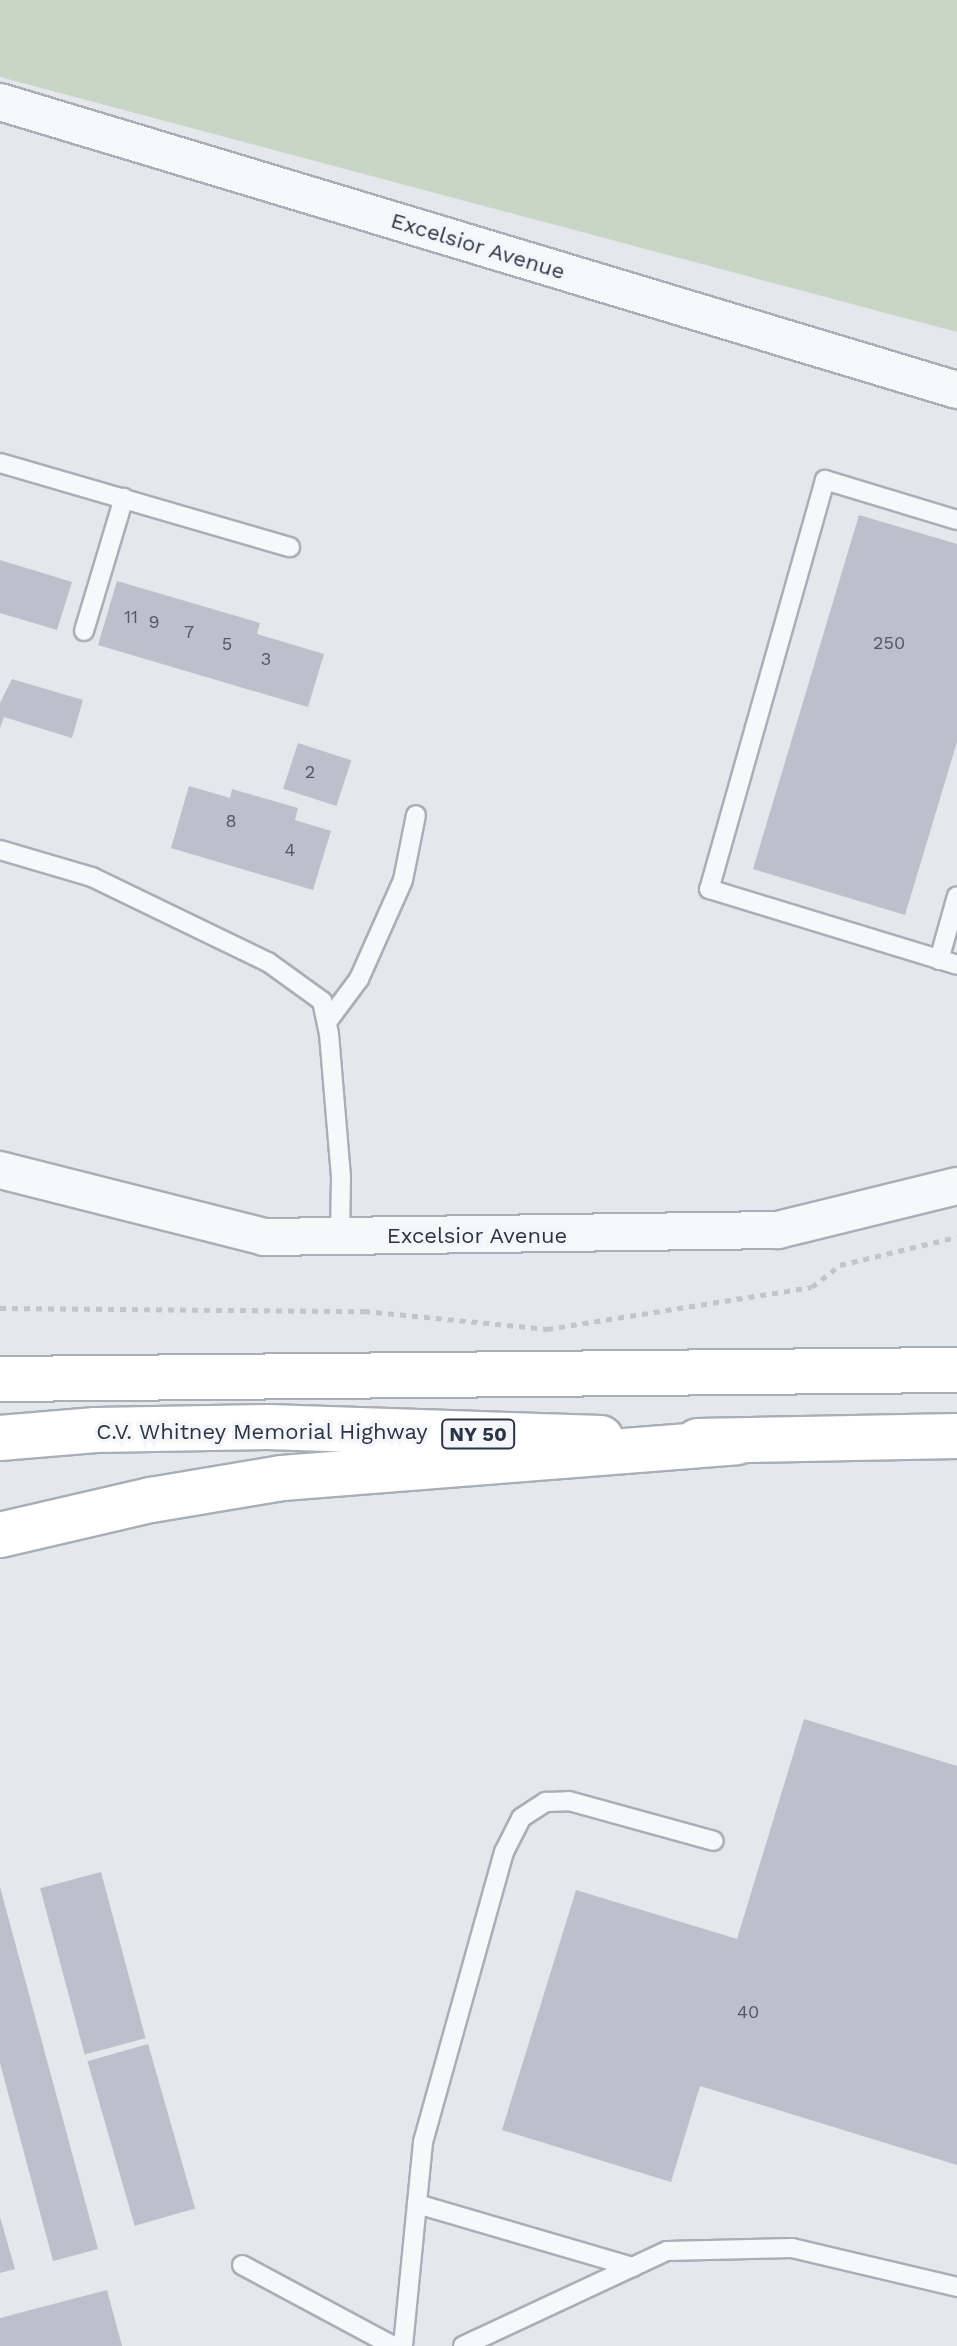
<!DOCTYPE html>
<html>
<head>
<meta charset="utf-8">
<style>
	body { margin:0 }
	#map { position:relative; width:957px; height:2346px; overflow:hidden; background:#e4e7ec; font-family:"Work Sans",sans-serif }
	div>[style] { position:absolute }
	[style*='--x'] { left:calc(var(--x)*1px); top:calc(var(--y)*1px); width:calc(var(--w)*1px); rotate:calc(var(--a)*1deg) }
	.green>* { inset:0; background:#c9d6c5 }
	.building>* { inset:0; background:#bbc0ca; transform-origin:0 0 }
	.path>* { height:5px; margin-top:-2.5px; transform-origin:0; background:repeating-linear-gradient(90deg,#c2c5cb 0 6px,transparent 0 12px) }
	.roads { filter:drop-shadow(2px 0 #a9aeb7) drop-shadow(-2px 0 #a9aeb7) drop-shadow(0 2px #a9aeb7) drop-shadow(0 -2px #a9aeb7) }
	.service>* { height:18px; margin:-9px; padding:0 9px; transform-origin:9px; border-radius:9px; background:#f7f8fa }
	.minor>* { height:36px; margin:-18px; padding:0 18px; transform-origin:18px; border-radius:18px; background:#f7f8fa }
	.trunk>* { height:44px; margin:-22px; padding:0 22px; transform-origin:22px; border-radius:22px; background:#fff }
	.motorway>* { height:44px; margin:-22px; padding:0 22px; transform-origin:22px; border-radius:22px; background:#fff }
	span { translate:-50% -50%; white-space:nowrap; text-align:center; line-height:1.15; -webkit-text-stroke:7px #f4f6f9; paint-order:stroke }
	.number-label { font-size:18px; color:#4f5766 }
	.number-label span { -webkit-text-stroke-width:0 }
	.shield-label span { padding:2px 6px; background:#f4f6f9; border:2px solid; border-radius:6px; -webkit-text-stroke-width:0 }
	.shield-label { font-size:20px; color:#2b3445; font-weight:700 }
	.street-label { font-size:22px; color:#2b3445 }
</style>
</head>
<body>
<div id="map">
	<div class="green">
		<div style="clip-path:polygon(0 0,957px 0,957px 332px,0 77px)"></div>
	</div>
	<div class="building">
		<div style="clip-path:polygon(859px 515px,957px 544px,957px 742px,905px 915px,753px 869px)"></div>
		<div style="clip-path:polygon(0 560px,72px 582px,57px 630px,0 613px)"></div>
		<div style="clip-path:polygon(117px 581px,260px 623px,257px 634px,324px 654px,308px 707px,98px 645px)"></div>
		<div style="clip-path:polygon(12px 679px,83px 700px,72px 738px,4px 717px,0 728px,0 703px)"></div>
		<div style="left:298px;top:743px;width:56px;height:48px;rotate:18deg"></div>
		<div style="clip-path:polygon(189px 786px,230px 798px,232px 789px,298px 808px,295px 820px,331px 831px,313px 890px,171px 848px)"></div>
		<div style="clip-path:polygon(804px 1719px,957px 1766px,957px 2165px,700px 2086px,671px 2182px,502px 2130px,576px 1890px,737px 1939px)"></div>
		<div style="left:101px;top:1872px;width:172px;height:63px;rotate:75deg"></div>
		<div style="clip-path:polygon(0 1887px,98px 2249px,53px 2261px,0 2063px)"></div>
		<div style="left:148px;top:2044px;width:171px;height:63px;rotate:74deg"></div>
		<div style="clip-path:polygon(0 2217px,15px 2269px,0 2273px)"></div>
		<div style="clip-path:polygon(107px 2290px,122px 2346px,0 2346px,0 2318px)"></div>
	</div>
	<div class="path">
		<div style="--x:0;--y:1308;--w:364;--a:0.5"></div>
		<div style="--x:364;--y:1311;--w:184;--a:5.6"></div>
		<div style="--x:547;--y:1329;--w:268;--a:-9"></div>
		<div style="--x:812;--y:1287;--w:36;--a:-38"></div>
		<div style="--x:840;--y:1265;--w:120;--a:-13.5"></div>
	</div>
	<div class="roads">
		<div class="service">
			<div style="--x:0;--y:463;--w:302;--a:16.2"></div>
			<div style="--x:957;--y:520;--w:138;--a:-163.1"></div>
			<div style="--x:825;--y:480;--w:425;--a:105.8"></div>
			<div style="--x:709;--y:889;--w:259;--a:17"></div>
			<div style="--x:84;--y:631;--w:139;--a:-73.3"></div>
			<div style="--x:0;--y:850;--w:96;--a:16.4"></div>
			<div style="--x:92;--y:877;--w:195;--a:25.8"></div>
			<div style="--x:268;--y:962;--w:67;--a:35.8"></div>
			<div style="--x:322;--y:1001;--w:34;--a:78"></div>
			<div style="--x:329;--y:1034;--w:144;--a:85.2"></div>
			<div style="--x:341;--y:1178;--w:59;--a:91"></div>
			<div style="--x:939;--y:960;--w:66;--a:-74.3"></div>
			<div style="--x:327;--y:1022;--w:54;--a:-53.3"></div>
			<div style="--x:359;--y:979;--w:108;--a:-66"></div>
			<div style="--x:403;--y:880;--w:66;--a:-78.7"></div>
			<div style="--x:417;--y:2204;--w:225;--a:16.3"></div>
			<div style="--x:242;--y:2265;--w:171;--a:28.2"></div>
			<div style="--x:403;--y:2346;--w:205;--a:-84.4"></div>
			<div style="--x:423;--y:2142;--w:301;--a:-74.4"></div>
			<div style="--x:504;--y:1852;--w:38;--a:-63"></div>
			<div style="--x:521;--y:1818;--w:30;--a:-33"></div>
			<div style="--x:546;--y:1802;--w:23;--a:-2"></div>
			<div style="--x:569;--y:1801;--w:150;--a:15.4"></div>
			<div style="--x:463;--y:2346;--w:225;--a:-25"></div>
			<div style="--x:667;--y:2251;--w:125;--a:-1.4"></div>
			<div style="--x:792;--y:2248;--w:170;--a:13.3"></div>
		</div>
		<div class="minor">
			<div style="--x:0;--y:102;--w:999;--a:16.75"></div>
			<div style="--x:0;--y:1170;--w:272;--a:14.2"></div>
			<div style="--x:264;--y:1237;--w:514;--a:-0.78"></div>
			<div style="--x:778;--y:1230;--w:184;--a:-13.8"></div>
		</div>
		<div class="trunk">
			<div style="--x:0;--y:1379;--w:957;--a:-0.54"></div>
			<div style="--x:0;--y:1438;--w:96;--a:-4.8"></div>
			<div style="--x:96;--y:1430;--w:172;--a:-1"></div>
			<div style="--x:268;--y:1427;--w:333;--a:1.9"></div>
			<div style="--x:698;--y:1441;--w:259;--a:-1.1"></div>
		</div>
		<div class="motorway">
			<div style="--x:0;--y:1535;--w:155;--a:-13.1"></div>
			<div style="--x:151;--y:1500;--w:133;--a:-9.5"></div>
			<div style="--x:282;--y:1478;--w:456;--a:-4.5"></div>
		</div>
	</div>
	<div class="number-label">
		<span style="left:131px;top:617px">11</span>
		<span style="left:154px;top:622px">9</span>
		<span style="left:189px;top:632px">7</span>
		<span style="left:889px;top:643px">250</span>
		<span style="left:227px;top:644px">5</span>
		<span style="left:266px;top:659px">3</span>
		<span style="left:310px;top:772px">2</span>
		<span style="left:231px;top:821px">8</span>
		<span style="left:290px;top:850px">4</span>
		<span style="left:748px;top:2012px">40</span>
	</div>
	<div class="shield-label">
		<span style="left:478px;top:1434px">NY 50</span>
	</div>
	<div class="street-label">
		<span style="left:478px;top:246px;rotate:17deg">Excelsior Avenue</span>
		<span style="left:477px;top:1236px">Excelsior Avenue</span>
		<span style="left:262px;top:1432px">C.V. Whitney Memorial Highway</span>
	</div>
</div>
</body>
</html>
